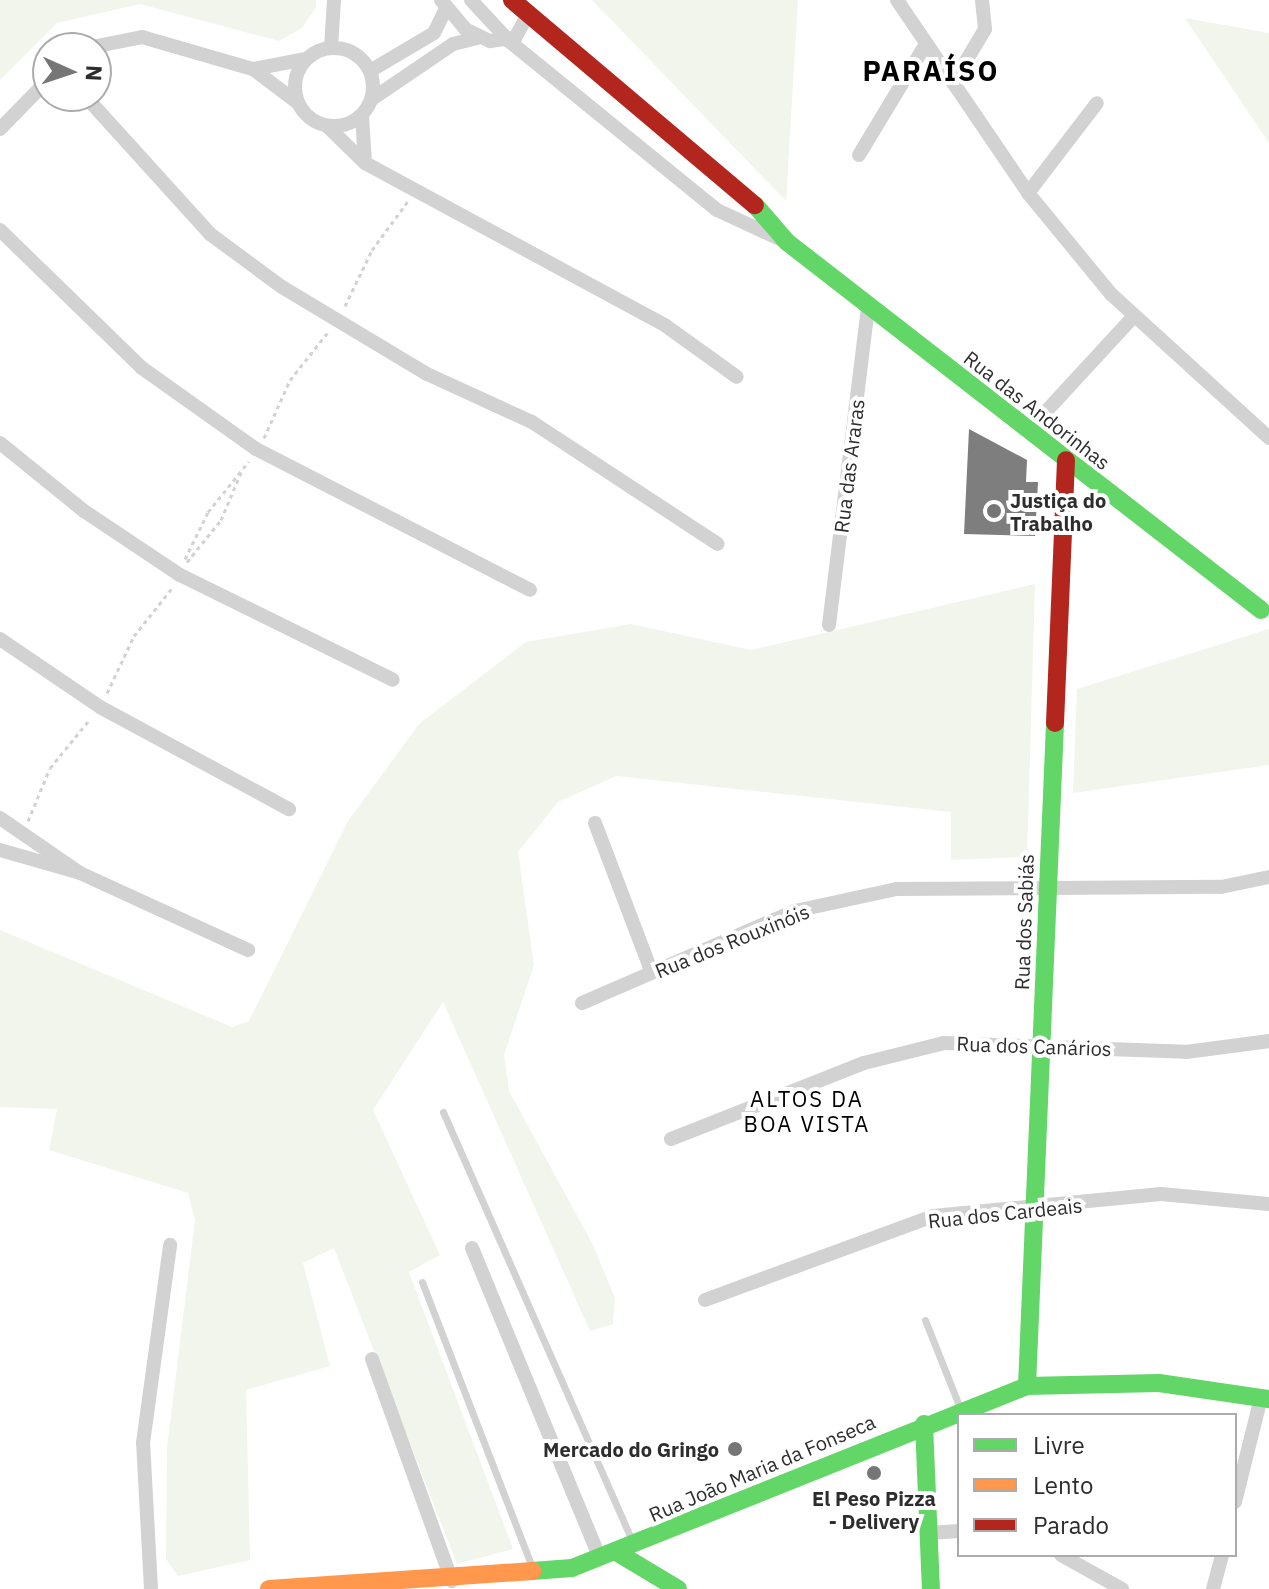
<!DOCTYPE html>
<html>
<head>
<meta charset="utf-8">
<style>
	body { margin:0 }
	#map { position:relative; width:1269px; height:1589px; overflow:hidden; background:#fff; font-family:"IBM Plex Sans",sans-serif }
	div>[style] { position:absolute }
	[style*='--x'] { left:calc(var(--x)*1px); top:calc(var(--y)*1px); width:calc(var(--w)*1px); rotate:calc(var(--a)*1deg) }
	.green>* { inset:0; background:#f1f5eb }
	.building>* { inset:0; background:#7e7e7e }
	.path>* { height:3px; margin-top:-1.5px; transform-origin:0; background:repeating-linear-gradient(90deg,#d2d2d2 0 4px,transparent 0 8px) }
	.lane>* { height:7px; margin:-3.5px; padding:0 3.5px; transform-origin:3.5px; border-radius:3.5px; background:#d2d2d2 }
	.street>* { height:14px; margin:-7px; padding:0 7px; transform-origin:7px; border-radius:7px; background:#d2d2d2 }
	.street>.ring { margin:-7px; padding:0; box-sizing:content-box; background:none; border:14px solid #d2d2d2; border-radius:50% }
	.fast>* { height:18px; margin:-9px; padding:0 9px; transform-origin:9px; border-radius:9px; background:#63d668 }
	.slow>* { height:18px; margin:-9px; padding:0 9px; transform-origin:9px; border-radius:9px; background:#ff974d }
	.jam>* { height:18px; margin:-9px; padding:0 9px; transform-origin:9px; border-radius:9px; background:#b3261e }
	.dots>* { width:22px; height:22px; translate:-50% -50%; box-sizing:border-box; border:4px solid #fff; border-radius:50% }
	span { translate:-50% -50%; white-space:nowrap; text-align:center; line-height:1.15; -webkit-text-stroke:8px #fff; paint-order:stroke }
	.street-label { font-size:20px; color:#2d2d2d }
	.poi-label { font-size:20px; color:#2d2d2d; font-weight:700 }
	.left { translate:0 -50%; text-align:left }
	.right { translate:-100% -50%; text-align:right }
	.neighbourhood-label { font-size:22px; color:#000; letter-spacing:2px }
	.district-label { font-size:28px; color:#000; font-weight:700; letter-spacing:2px }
	.legend { position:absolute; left:957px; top:1413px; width:280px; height:144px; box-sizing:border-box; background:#fff; border:2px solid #ababab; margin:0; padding:10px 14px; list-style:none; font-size:24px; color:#2d2d2d }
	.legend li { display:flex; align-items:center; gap:16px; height:40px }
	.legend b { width:40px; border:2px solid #ababab }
	.north { position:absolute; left:32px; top:32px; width:80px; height:80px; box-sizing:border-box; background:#fff; border:2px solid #ababab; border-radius:50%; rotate:93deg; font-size:22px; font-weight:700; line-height:32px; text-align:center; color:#2d2d2d }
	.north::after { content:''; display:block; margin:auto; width:28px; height:36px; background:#767676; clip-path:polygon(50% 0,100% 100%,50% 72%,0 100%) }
</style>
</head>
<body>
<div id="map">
	<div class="green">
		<div style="clip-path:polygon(0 0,316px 0,316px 7px,302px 28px,279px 41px,140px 4px,57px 23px,0 80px)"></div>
		<div style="clip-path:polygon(592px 0,798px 0,786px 201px)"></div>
		<div style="clip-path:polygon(1185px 18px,1269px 33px,1269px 143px)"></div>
		<div style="clip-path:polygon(1035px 584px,1027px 857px,951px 860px,951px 812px,616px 776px,558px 802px,518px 852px,534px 965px,504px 1055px,509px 1091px,592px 1243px,615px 1298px,613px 1324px,590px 1331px,443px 1002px,373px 1110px,440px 1255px,409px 1272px,513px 1549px,457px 1564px,334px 1248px,303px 1263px,330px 1366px,246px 1390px,250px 1560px,178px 1576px,166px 1559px,167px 1448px,195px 1220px,188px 1193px,49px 1150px,57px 1109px,0 1107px,0 930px,232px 1027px,249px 1021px,348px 821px,420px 723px,526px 642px,631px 624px,751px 650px)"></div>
		<div style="clip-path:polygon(1269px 629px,1269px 765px,1073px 793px,1077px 689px)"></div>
	</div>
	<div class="building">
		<div style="clip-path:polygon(969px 429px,1027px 460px,1026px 482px,1038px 482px,1035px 536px,964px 534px)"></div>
	</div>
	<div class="path">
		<div style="--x:345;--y:306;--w:62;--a:-64.3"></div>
		<div style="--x:372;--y:250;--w:61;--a:-53.7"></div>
		<div style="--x:264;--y:438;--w:64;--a:-65.9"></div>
		<div style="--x:290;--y:380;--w:61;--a:-51.6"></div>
		<div style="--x:185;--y:559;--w:52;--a:-63.9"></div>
		<div style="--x:208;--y:512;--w:65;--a:-51.2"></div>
		<div style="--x:187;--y:562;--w:54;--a:-51"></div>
		<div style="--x:221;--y:520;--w:54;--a:-67.2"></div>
		<div style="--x:107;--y:693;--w:63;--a:-64.7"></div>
		<div style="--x:134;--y:636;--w:61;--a:-51.6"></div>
		<div style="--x:28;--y:821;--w:57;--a:-67.5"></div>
		<div style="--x:50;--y:768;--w:63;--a:-50.8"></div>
	</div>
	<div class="lane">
		<div style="--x:443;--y:1112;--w:470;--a:66.2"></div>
		<div style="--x:422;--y:1282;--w:305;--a:68.9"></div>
		<div style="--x:925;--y:1320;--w:95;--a:68.3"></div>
	</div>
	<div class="street">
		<div style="--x:441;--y:0;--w:38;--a:50"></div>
		<div style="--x:465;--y:29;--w:28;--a:26"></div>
		<div style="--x:490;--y:41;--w:25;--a:-7"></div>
		<div style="--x:515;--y:38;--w:23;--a:-61"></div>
		<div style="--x:471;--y:0;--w:56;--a:47.2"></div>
		<div style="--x:509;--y:41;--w:268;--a:39.1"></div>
		<div style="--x:717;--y:210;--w:72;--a:24.8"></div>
		<div style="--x:897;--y:0;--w:233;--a:55.8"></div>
		<div style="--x:1028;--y:193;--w:131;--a:50.6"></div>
		<div style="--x:1111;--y:294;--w:214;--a:42.3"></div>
		<div style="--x:331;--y:47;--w:47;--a:-86.3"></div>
		<div class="ring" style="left:295px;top:48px;width:64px;height:64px"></div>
		<div style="--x:87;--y:48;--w:56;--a:-11.3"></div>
		<div style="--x:142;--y:37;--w:116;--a:16.1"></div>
		<div style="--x:370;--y:71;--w:74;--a:-30.7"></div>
		<div style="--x:434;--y:33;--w:28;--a:-64"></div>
		<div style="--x:953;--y:83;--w:63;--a:-59.3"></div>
		<div style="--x:985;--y:29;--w:29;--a:-96"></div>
		<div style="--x:85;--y:96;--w:186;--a:47.8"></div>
		<div style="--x:210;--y:234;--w:89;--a:36.4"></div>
		<div style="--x:282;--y:287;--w:169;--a:31"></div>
		<div style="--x:427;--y:374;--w:115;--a:24.6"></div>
		<div style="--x:532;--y:422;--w:222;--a:33.3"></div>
		<div style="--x:372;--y:99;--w:98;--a:-34.2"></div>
		<div style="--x:453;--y:44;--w:25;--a:-14"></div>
		<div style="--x:298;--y:103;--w:56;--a:-142.9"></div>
		<div style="--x:253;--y:69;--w:54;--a:-10.7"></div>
		<div style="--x:327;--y:126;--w:53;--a:44.2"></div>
		<div style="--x:365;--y:163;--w:48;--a:-93.6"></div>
		<div style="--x:0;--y:129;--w:69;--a:-45.6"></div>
		<div style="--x:859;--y:155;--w:130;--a:-58.9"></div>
		<div style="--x:365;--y:163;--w:342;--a:28.4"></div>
		<div style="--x:666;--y:326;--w:87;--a:35.7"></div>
		<div style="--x:1028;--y:193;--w:113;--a:-52.5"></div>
		<div style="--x:0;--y:230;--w:198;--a:44.2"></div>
		<div style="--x:142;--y:368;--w:140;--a:35.4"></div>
		<div style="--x:256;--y:449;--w:308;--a:27.2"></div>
		<div style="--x:1028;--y:431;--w:156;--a:-47.3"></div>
		<div style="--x:0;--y:443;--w:108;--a:39"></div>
		<div style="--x:84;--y:511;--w:115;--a:33.7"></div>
		<div style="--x:180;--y:575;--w:237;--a:26.2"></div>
		<div style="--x:829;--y:625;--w:321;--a:-83"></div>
		<div style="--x:0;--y:639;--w:121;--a:34.2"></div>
		<div style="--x:100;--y:707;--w:215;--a:28.4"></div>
		<div style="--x:0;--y:818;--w:97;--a:34.5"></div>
		<div style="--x:595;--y:823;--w:160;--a:69.2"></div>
		<div style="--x:0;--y:850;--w:83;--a:16"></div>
		<div style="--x:80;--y:873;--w:185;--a:24.6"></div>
		<div style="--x:582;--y:1003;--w:232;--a:-23.4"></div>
		<div style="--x:795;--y:911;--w:104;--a:-12.2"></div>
		<div style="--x:897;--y:889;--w:324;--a:-0.4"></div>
		<div style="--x:1221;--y:887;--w:49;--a:-11.8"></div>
		<div style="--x:671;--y:1139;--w:207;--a:-21.5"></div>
		<div style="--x:864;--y:1063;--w:82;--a:-14"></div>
		<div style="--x:944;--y:1043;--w:242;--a:2.1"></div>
		<div style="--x:1186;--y:1052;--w:84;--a:-7.5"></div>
		<div style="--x:472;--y:1248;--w:336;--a:67.6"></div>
		<div style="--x:705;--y:1300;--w:243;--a:-20.2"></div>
		<div style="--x:933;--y:1216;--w:229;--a:-5.5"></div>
		<div style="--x:1161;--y:1194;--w:108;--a:5.3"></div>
		<div style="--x:372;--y:1359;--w:236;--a:70.2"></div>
		<div style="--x:1235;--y:1502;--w:107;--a:-76"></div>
		<div style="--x:929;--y:1533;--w:30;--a:-4"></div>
		<div style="--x:1061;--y:1555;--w:70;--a:29.1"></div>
		<div style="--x:151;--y:1589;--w:146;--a:-93.1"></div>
		<div style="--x:143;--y:1443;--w:200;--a:-82.2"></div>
		<div style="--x:1213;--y:1589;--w:35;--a:-75"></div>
	</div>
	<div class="fast">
		<div style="--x:755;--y:205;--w:49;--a:49.1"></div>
		<div style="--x:787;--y:242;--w:600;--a:37.82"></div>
		<div style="--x:1027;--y:1386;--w:664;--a:-87.58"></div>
		<div style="--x:924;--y:1424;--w:165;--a:87.6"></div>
		<div style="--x:618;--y:1553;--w:70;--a:31"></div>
		<div style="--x:532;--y:1571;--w:40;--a:-4.3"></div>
		<div style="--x:572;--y:1568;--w:490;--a:-21.8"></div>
		<div style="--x:1027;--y:1386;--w:132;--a:-1.3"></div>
		<div style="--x:1159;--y:1383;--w:111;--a:8.3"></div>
	</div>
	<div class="slow">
		<div style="--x:269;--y:1589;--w:264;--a:-3.9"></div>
	</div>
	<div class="jam">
		<div style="--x:512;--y:0;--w:318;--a:40.2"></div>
		<div style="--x:1055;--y:723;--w:263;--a:-87.6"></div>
	</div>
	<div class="dots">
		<div style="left:994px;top:511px;background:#767676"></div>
		<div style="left:735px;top:1449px;background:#767676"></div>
		<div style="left:874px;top:1473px;background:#767676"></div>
	</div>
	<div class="street-label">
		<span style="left:1037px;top:410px;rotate:38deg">Rua das Andorinhas</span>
		<span style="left:849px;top:466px;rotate:-83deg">Rua das Araras</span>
		<span style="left:1024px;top:922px;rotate:-88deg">Rua dos Sabiás</span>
		<span style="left:732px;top:941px;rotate:-22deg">Rua dos Rouxinóis</span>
		<span style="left:1034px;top:1046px;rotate:2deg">Rua dos Canários</span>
		<span style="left:1005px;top:1213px;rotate:-6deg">Rua dos Cardeais</span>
		<span style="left:762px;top:1468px;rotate:-23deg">Rua João Maria da Fonseca</span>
	</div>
	<div class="poi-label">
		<span class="left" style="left:1010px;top:512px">Justiça do<br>Trabalho</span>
		<span class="right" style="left:719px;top:1449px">Mercado do Gringo</span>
		<span style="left:874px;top:1510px">El Peso Pizza<br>- Delivery</span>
	</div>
	<div class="neighbourhood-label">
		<span style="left:807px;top:1111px">ALTOS DA<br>BOA VISTA</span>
	</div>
	<div class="district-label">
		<span style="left:931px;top:71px">PARAÍSO</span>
	</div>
	<ul class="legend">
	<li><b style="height:10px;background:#63d668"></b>Livre</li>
	<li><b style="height:10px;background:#ff974d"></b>Lento</li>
	<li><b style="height:10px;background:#b3261e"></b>Parado</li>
	</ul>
	<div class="north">N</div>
</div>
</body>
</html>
